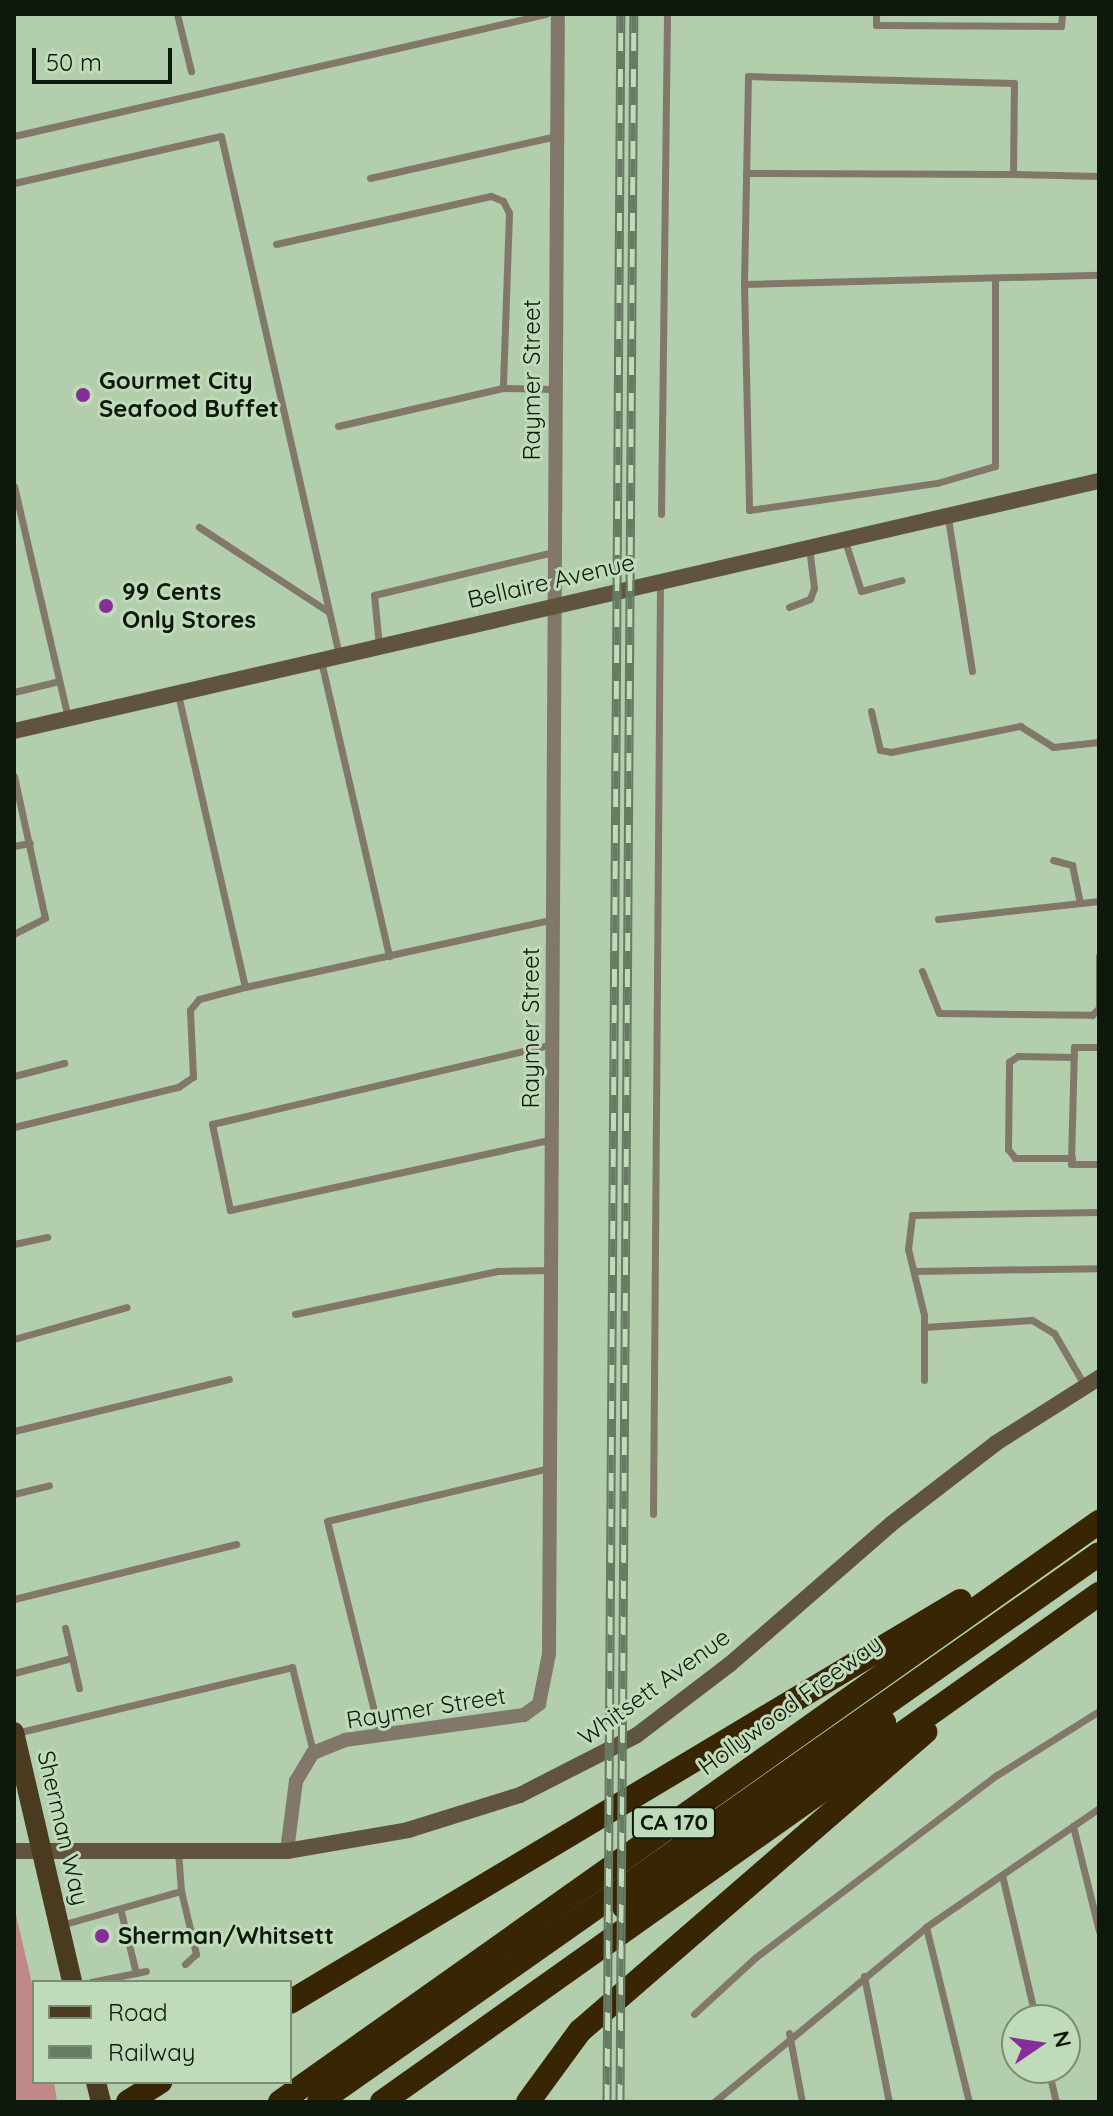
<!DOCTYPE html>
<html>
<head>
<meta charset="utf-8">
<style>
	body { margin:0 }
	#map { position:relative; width:1113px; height:2116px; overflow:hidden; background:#b2ceac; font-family:Quicksand,sans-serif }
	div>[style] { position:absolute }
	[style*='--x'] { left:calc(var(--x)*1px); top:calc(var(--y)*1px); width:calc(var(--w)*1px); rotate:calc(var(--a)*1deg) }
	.green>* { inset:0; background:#c08988 }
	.lane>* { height:7px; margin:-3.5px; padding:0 3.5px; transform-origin:3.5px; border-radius:3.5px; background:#81786a }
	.street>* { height:14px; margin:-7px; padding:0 7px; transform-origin:7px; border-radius:7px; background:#81786a }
	.secondary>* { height:16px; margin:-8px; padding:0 8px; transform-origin:8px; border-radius:8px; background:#61543f }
	.primary>* { height:20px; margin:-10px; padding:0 10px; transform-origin:10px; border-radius:10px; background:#4a3b20 }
	.highway>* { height:24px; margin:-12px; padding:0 12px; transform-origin:12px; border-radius:12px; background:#372503 }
	.rail>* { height:9px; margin-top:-4.5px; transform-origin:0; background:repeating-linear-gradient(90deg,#bfdbb9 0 18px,#677b63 0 36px); box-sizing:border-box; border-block:2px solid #677b63 }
	.dots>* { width:22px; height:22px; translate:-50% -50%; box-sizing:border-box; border:4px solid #bfdbb9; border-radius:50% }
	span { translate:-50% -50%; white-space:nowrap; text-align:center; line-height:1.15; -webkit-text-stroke:6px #bfdbb9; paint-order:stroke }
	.shield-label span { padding:2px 6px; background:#bfdbb9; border:2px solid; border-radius:6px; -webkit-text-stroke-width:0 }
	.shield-label { font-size:22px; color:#0e180c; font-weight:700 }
	.street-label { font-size:24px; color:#0e180c }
	.poi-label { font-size:24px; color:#0e180c; font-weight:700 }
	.left { translate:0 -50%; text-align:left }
	.frame { position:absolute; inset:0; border:16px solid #0e180c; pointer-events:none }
	.legend { position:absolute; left:32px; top:1980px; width:260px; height:104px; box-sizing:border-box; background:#bfdbb9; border:2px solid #788d74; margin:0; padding:10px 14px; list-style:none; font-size:24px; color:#0e180c }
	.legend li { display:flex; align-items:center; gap:16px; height:40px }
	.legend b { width:40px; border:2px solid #788d74 }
	.north { position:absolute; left:1001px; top:2004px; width:80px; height:80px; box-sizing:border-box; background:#bfdbb9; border:2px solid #788d74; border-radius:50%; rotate:77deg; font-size:22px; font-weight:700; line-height:32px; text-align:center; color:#0e180c }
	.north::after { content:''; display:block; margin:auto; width:28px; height:36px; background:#862d99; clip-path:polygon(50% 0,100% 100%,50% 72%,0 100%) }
	.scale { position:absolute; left:32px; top:48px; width:140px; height:36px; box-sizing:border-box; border:4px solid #0e180c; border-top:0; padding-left:10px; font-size:24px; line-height:28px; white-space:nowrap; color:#0e180c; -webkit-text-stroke:6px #bfdbb9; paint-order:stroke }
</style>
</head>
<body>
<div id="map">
	<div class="green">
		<div style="clip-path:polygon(14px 1906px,34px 1992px,34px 2082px,54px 2082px,57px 2102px,14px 2102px)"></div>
	</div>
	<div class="lane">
		<div style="--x:177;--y:14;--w:59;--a:76.2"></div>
		<div style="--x:876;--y:14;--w:11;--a:90"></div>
		<div style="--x:876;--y:25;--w:185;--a:0.3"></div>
		<div style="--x:1061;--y:26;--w:12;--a:-85"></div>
		<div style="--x:14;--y:136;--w:546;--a:-12.92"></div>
		<div style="--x:746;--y:173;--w:267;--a:0.2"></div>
		<div style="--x:1099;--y:176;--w:86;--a:-178.7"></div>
		<div style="--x:1013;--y:174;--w:91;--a:-89.4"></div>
		<div style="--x:1014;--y:83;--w:266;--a:-178.5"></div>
		<div style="--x:748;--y:76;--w:208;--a:91.1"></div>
		<div style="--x:744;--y:284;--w:355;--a:-1.5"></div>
		<div style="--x:370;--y:178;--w:191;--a:-12.7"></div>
		<div style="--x:14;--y:183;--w:212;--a:-12.8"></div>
		<div style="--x:221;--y:136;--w:532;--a:77.19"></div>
		<div style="--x:276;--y:244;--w:220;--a:-12.6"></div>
		<div style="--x:491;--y:196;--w:13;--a:23"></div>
		<div style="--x:503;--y:201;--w:13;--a:63"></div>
		<div style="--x:509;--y:213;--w:175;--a:92"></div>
		<div style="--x:744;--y:284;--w:226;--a:88.7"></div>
		<div style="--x:749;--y:510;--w:190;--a:-8.2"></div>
		<div style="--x:937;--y:483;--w:60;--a:-16.3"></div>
		<div style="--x:995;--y:466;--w:187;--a:-90"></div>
		<div style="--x:338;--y:426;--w:169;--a:-13"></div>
		<div style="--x:503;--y:388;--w:51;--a:1.1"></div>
		<div style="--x:14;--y:486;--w:238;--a:76.9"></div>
		<div style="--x:661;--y:514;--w:500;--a:-89.31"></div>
		<div style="--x:948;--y:518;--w:155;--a:81.1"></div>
		<div style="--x:199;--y:527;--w:155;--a:33.2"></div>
		<div style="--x:845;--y:541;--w:52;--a:72.3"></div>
		<div style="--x:861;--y:591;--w:42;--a:-15"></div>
		<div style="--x:789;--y:607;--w:22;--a:-21"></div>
		<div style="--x:810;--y:599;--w:12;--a:-70"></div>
		<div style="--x:814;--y:588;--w:39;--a:-97"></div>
		<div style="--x:379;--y:646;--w:51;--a:-95.6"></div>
		<div style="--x:374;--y:595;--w:184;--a:-13.5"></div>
		<div style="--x:321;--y:661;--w:303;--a:77"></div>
		<div style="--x:14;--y:692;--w:46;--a:-13.7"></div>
		<div style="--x:871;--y:711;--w:40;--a:77"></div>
		<div style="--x:880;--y:750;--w:11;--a:10"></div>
		<div style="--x:891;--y:752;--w:132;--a:-11.4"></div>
		<div style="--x:1020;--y:726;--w:39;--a:32"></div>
		<div style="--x:1053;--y:747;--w:46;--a:-6.2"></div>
		<div style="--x:14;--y:776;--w:145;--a:77.7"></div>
		<div style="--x:45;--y:918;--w:35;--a:153"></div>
		<div style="--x:14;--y:846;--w:16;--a:-11"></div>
		<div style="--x:1053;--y:860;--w:20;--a:15"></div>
		<div style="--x:1072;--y:865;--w:38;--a:78"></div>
		<div style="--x:938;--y:919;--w:162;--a:-6.4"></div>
		<div style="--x:1099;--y:956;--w:53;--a:90"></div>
		<div style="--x:922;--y:971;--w:45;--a:68"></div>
		<div style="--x:939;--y:1013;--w:153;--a:0.7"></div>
		<div style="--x:1092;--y:1015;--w:8;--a:-45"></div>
		<div style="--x:245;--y:987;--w:316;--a:-12.4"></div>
		<div style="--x:1099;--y:1047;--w:25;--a:180"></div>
		<div style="--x:1074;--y:1047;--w:117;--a:91.5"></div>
		<div style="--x:1071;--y:1164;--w:28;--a:0"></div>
		<div style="--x:14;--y:1076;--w:52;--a:-14.6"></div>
		<div style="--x:14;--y:1127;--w:169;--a:-13.7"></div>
		<div style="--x:178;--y:1087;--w:18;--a:-34"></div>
		<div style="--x:193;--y:1077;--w:67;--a:-92.6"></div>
		<div style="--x:190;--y:1010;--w:14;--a:-51"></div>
		<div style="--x:199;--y:999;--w:48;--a:-14.6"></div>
		<div style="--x:245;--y:987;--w:300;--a:-102.9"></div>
		<div style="--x:553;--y:1139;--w:331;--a:167.6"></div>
		<div style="--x:230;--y:1210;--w:88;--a:-101.8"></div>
		<div style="--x:212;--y:1124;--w:350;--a:-13.2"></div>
		<div style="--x:1072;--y:1158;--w:57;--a:180"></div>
		<div style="--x:1015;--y:1158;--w:11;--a:-128"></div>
		<div style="--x:1008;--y:1149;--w:87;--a:-89.3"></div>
		<div style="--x:1009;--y:1062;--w:11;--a:-34"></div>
		<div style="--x:1018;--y:1056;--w:56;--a:1"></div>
		<div style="--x:14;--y:1244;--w:34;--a:-12"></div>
		<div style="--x:914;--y:1271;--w:183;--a:-0.9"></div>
		<div style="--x:295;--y:1314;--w:208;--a:-12"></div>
		<div style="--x:498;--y:1271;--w:53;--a:-1.1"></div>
		<div style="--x:924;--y:1327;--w:108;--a:-3.7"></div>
		<div style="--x:1032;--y:1320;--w:26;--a:31"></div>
		<div style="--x:1054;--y:1333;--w:61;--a:59.7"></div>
		<div style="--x:14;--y:1339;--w:117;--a:-15.8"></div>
		<div style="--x:924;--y:1380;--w:65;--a:-90"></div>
		<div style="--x:924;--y:1315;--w:68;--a:-103.6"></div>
		<div style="--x:908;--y:1249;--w:34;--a:-83"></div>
		<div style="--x:912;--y:1215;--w:187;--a:-0.9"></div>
		<div style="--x:14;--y:1431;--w:221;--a:-13.6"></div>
		<div style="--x:14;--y:1494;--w:36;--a:-14"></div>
		<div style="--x:653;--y:1514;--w:931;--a:-89.57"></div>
		<div style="--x:14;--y:1599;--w:229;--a:-13.9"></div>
		<div style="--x:72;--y:1658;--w:31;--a:77"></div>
		<div style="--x:14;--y:1673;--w:60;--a:-14.5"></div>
		<div style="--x:72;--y:1658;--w:31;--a:-103"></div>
		<div style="--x:16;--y:1733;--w:284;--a:-13.4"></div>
		<div style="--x:292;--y:1667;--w:88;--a:76.1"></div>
		<div style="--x:380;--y:1735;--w:220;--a:-103.9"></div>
		<div style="--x:327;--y:1521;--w:229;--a:-13.4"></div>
		<div style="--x:1073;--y:1826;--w:108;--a:76.1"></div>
		<div style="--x:1002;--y:1875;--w:149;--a:76.8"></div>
		<div style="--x:181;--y:1891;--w:65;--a:76.6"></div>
		<div style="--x:196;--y:1954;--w:15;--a:138"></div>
		<div style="--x:121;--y:1912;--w:63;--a:76.2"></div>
		<div style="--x:61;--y:1925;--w:125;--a:-15.8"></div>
		<div style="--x:181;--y:1891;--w:40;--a:-94.3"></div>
		<div style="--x:926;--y:1927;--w:180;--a:76.2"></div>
		<div style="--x:864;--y:1976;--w:128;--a:78.8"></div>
		<div style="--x:91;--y:1982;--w:56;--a:-11.3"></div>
		<div style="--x:694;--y:2014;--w:84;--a:-42.6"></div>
		<div style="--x:756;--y:1957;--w:302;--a:-37.1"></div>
		<div style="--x:997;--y:1775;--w:120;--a:-32.1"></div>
		<div style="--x:789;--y:2033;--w:70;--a:79.3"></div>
		<div style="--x:1048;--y:2068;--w:35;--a:77"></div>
		<div style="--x:714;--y:2102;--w:275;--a:-39.5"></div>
		<div style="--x:926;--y:1927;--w:210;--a:-34.5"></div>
	</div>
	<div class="street">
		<div style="--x:287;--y:1851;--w:71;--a:-82.7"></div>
		<div style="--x:296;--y:1781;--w:33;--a:-59"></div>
		<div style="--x:313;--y:1753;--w:35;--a:-22"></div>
		<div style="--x:345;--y:1740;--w:181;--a:-8"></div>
		<div style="--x:524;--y:1715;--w:19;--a:-36"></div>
		<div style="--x:539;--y:1704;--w:51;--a:-78.7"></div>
		<div style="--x:549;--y:1654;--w:1640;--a:-89.69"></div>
	</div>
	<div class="secondary">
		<div style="--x:14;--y:731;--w:1113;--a:-12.98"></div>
		<div style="--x:14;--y:1851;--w:273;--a:0"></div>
		<div style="--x:287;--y:1851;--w:123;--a:-9.8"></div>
		<div style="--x:408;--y:1830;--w:117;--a:-17.4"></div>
		<div style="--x:520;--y:1795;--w:131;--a:-27.1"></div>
		<div style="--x:637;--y:1735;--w:116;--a:-37.3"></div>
		<div style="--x:729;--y:1665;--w:215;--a:-41"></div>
		<div style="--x:891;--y:1524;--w:133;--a:-37.6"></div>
		<div style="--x:996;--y:1443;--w:122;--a:-32.3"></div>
	</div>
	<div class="primary">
		<div style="--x:14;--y:1732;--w:257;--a:76.9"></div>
		<div style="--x:96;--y:2082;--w:21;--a:76"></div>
	</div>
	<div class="highway">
		<div style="--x:624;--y:1907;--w:319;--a:-35.4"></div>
		<div style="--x:290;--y:2002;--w:781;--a:-30.9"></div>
		<div style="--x:128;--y:2102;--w:38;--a:-32"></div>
		<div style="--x:280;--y:2102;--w:1004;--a:-35.31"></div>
		<div style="--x:319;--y:2102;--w:953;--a:-35.09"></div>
		<div style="--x:382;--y:2102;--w:879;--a:-35.32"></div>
		<div style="--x:528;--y:2102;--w:88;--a:-53.8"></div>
		<div style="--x:580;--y:2031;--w:457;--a:-40.9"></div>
	</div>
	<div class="rail">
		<div style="--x:607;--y:2102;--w:2088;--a:-89.62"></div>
		<div style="--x:620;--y:2102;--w:2088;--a:-89.62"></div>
	</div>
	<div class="dots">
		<div style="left:83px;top:395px;background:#862d99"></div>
		<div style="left:106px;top:606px;background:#862d99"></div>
		<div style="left:102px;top:1936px;background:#862d99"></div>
	</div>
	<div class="shield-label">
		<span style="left:674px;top:1823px">CA 170</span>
	</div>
	<div class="street-label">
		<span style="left:532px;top:380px;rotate:-90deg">Raymer Street</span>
		<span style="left:551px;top:581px;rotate:-13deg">Bellaire Avenue</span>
		<span style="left:531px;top:1028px;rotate:-90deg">Raymer Street</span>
		<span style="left:654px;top:1687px;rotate:-36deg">Whitsett Avenue</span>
		<span style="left:790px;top:1705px;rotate:-36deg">Hollywood Freeway</span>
		<span style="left:426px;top:1708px;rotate:-9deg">Raymer Street</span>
		<span style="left:63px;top:1828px;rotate:77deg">Sherman Way</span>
	</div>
	<div class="poi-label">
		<span class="left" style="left:99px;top:395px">Gourmet City<br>Seafood Buffet</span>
		<span class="left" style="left:122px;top:606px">99 Cents<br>Only Stores</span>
		<span class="left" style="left:118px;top:1936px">Sherman/Whitsett</span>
	</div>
	<div class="frame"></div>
	<ul class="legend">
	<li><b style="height:10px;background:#4a3b20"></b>Road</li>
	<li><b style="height:10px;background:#677b63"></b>Railway</li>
	</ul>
	<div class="north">N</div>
	<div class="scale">50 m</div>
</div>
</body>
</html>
